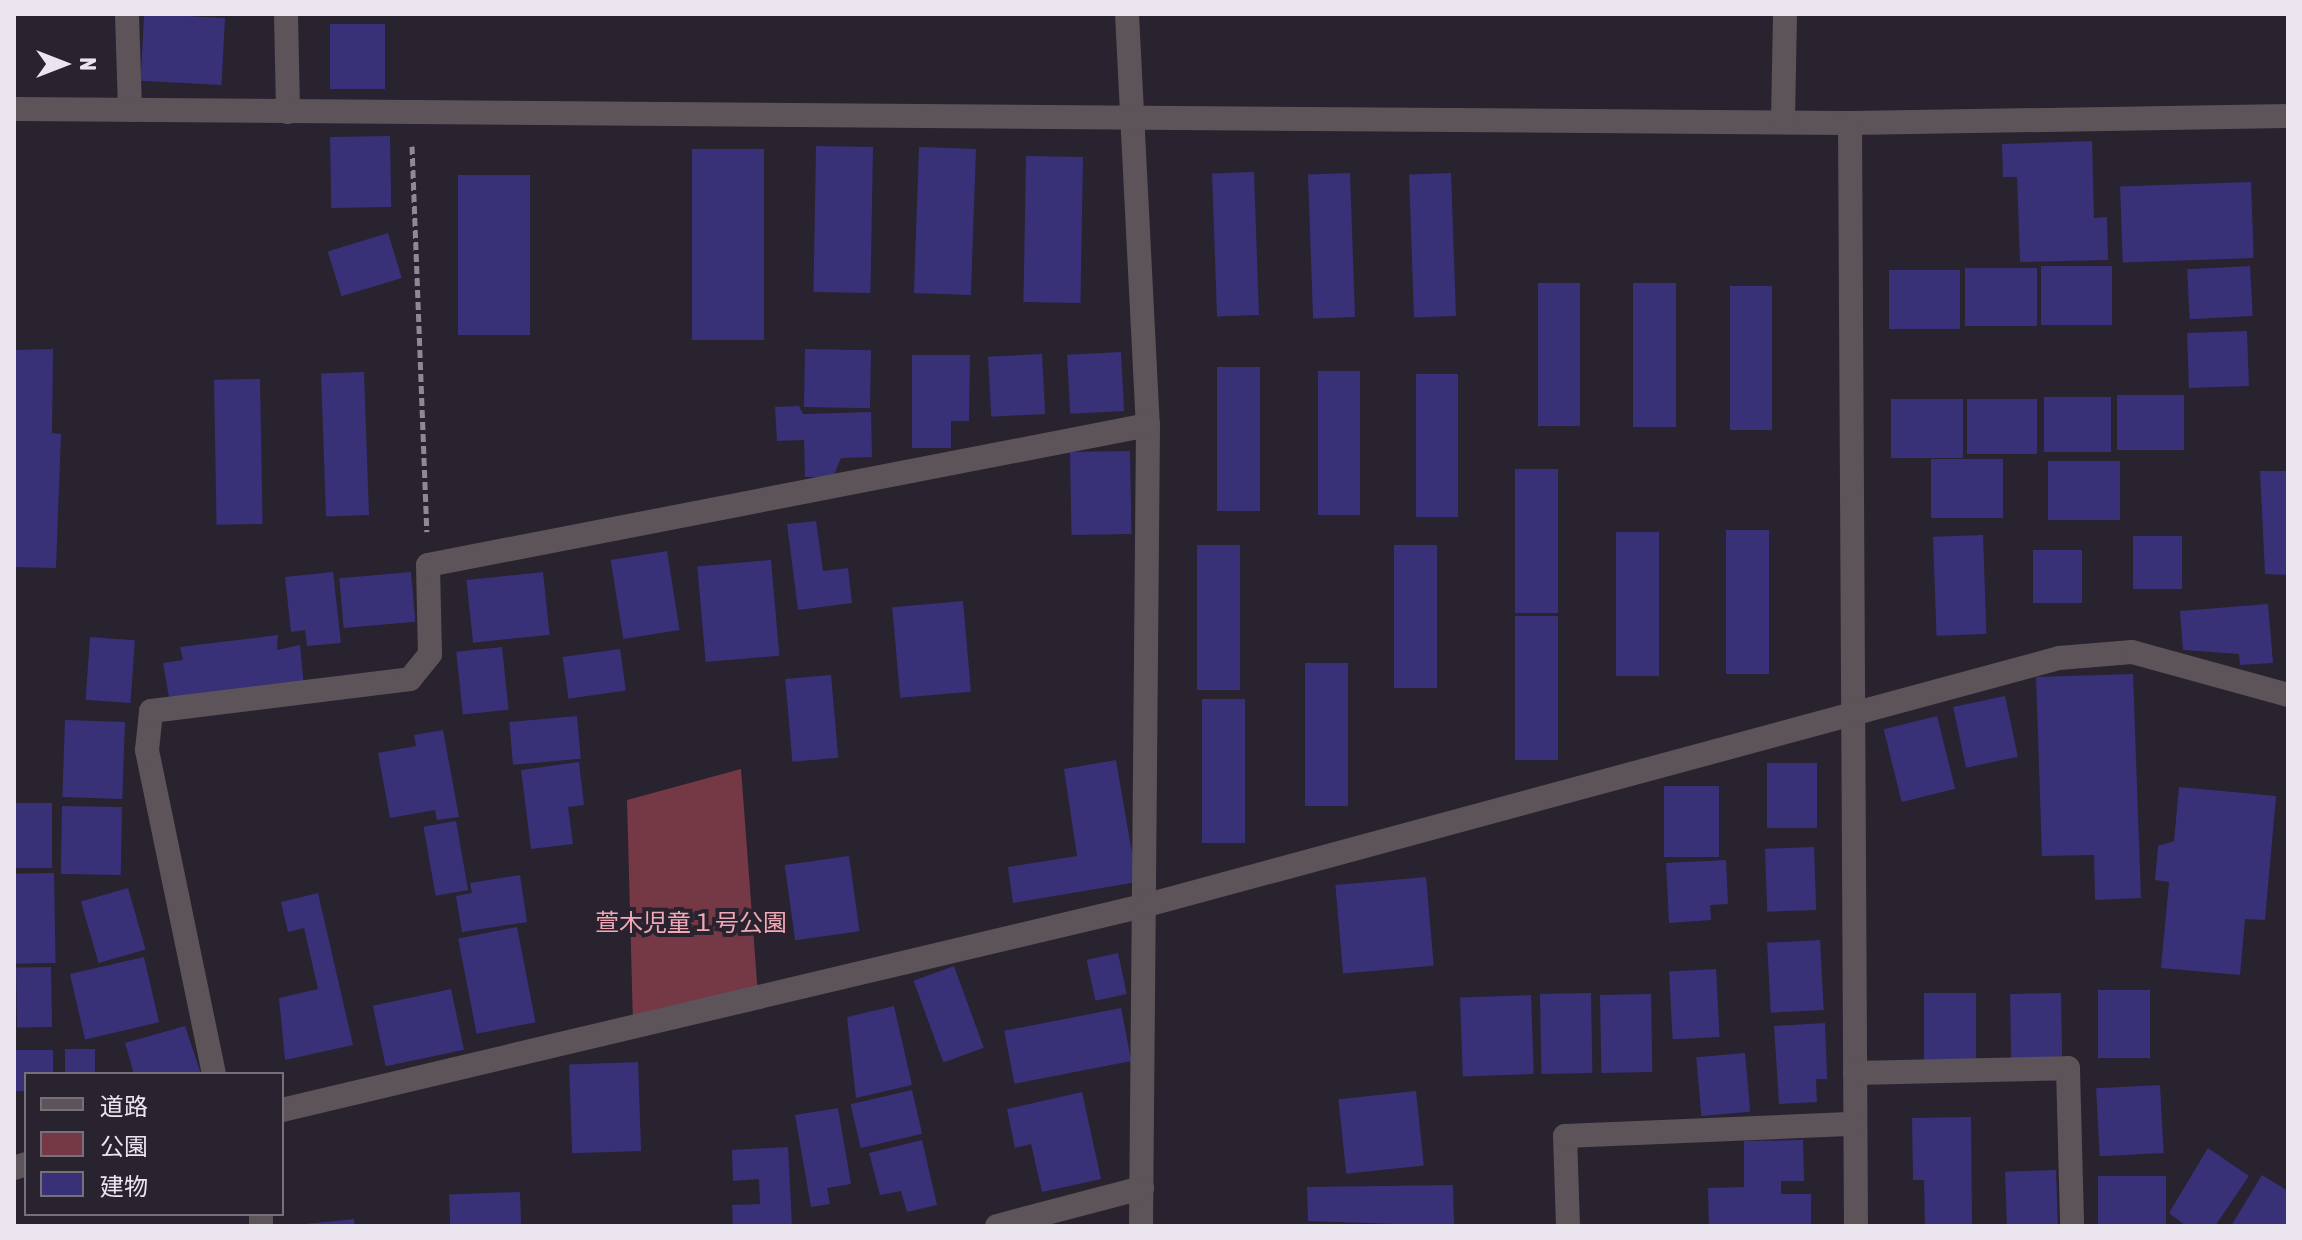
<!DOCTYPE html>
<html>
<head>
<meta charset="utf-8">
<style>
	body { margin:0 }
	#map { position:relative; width:2302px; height:1240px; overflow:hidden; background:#29222f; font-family:"Asap Condensed","Noto Sans JP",sans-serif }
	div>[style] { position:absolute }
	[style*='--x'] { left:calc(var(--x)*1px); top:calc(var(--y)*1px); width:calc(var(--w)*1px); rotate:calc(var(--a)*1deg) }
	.green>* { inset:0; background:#753845 }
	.building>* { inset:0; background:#383178; transform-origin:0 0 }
	.path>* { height:5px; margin-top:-2.5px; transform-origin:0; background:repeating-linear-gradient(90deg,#8f8994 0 8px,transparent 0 12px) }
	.minor>* { height:24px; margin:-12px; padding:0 12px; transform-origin:12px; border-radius:12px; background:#5c5459 }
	span { translate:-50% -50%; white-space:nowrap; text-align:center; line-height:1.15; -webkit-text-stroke:8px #29222f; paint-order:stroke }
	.park-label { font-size:24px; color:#f2a8b5 }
	.frame { position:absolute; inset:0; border:16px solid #eae5ee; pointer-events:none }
	.legend { position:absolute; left:24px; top:1072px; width:260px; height:144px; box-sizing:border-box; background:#29222f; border:2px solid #76707b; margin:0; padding:10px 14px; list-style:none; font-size:24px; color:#eae5ee }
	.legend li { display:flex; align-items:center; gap:16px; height:40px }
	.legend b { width:40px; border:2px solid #76707b }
	.north { position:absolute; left:24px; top:24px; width:80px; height:80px; -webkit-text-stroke:6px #29222f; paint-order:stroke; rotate:90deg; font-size:22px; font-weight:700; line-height:32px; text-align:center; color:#eae5ee }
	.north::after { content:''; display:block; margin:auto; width:28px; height:36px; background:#eae5ee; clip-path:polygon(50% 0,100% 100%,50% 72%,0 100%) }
</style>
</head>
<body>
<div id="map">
	<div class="green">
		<div style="clip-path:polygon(741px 769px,758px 995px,633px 1024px,627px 800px)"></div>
	</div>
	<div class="building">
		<div style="left:225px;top:18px;width:67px;height:81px;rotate:93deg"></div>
		<div style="left:330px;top:24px;width:55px;height:65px"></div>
		<div style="left:390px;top:136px;width:71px;height:60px;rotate:89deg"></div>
		<div style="clip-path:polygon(2092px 141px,2094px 218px,2107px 217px,2108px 260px,2020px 262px,2017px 177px,2003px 177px,2002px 144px)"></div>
		<div style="left:816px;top:146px;width:57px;height:146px;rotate:1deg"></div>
		<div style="left:919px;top:147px;width:57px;height:146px;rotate:2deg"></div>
		<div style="left:692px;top:149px;width:72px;height:191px"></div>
		<div style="left:1026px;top:156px;width:57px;height:146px;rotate:1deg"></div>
		<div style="left:1254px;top:172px;width:143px;height:42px;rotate:88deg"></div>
		<div style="left:1350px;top:173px;width:144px;height:42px;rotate:88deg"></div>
		<div style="left:1451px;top:173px;width:143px;height:42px;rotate:88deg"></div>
		<div style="left:458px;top:175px;width:72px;height:160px"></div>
		<div style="left:2251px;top:182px;width:76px;height:131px;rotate:88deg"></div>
		<div style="left:388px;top:233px;width:47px;height:63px;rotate:73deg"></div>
		<div style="left:2041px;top:266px;width:71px;height:59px"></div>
		<div style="left:2250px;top:266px;width:50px;height:63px;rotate:87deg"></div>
		<div style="left:1965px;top:268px;width:72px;height:58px"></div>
		<div style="left:1889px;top:270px;width:71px;height:59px"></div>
		<div style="left:1538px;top:283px;width:42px;height:143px"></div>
		<div style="left:1633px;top:283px;width:43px;height:144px"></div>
		<div style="left:1730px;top:286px;width:42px;height:144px"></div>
		<div style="left:2247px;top:331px;width:55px;height:60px;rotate:88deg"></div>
		<div style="clip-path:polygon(53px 349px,52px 433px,61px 434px,56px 568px,14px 567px,14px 350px)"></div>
		<div style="left:805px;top:349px;width:66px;height:58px;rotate:1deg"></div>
		<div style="left:1121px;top:352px;width:59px;height:54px;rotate:87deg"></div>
		<div style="left:1042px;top:354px;width:60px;height:54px;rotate:87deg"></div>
		<div style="clip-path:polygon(912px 355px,970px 355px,969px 421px,951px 421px,951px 448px,912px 448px)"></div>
		<div style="left:1217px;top:367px;width:43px;height:144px"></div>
		<div style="left:1360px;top:371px;width:144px;height:42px;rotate:90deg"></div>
		<div style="left:364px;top:372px;width:143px;height:43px;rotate:88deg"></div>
		<div style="left:1416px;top:374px;width:42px;height:143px"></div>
		<div style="left:260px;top:379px;width:145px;height:46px;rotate:89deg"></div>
		<div style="left:2117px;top:395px;width:67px;height:55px"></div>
		<div style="left:2044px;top:397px;width:67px;height:55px"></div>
		<div style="left:1891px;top:399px;width:72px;height:59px"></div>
		<div style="left:2037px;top:399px;width:55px;height:70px;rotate:90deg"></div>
		<div style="clip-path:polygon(799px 406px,803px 414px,871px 412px,872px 457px,841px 458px,833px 477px,805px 477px,804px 440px,777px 441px,775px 407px)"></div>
		<div style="left:1130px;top:451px;width:83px;height:60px;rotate:89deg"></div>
		<div style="left:1931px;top:459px;width:72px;height:59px"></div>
		<div style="left:2120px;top:461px;width:59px;height:72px;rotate:90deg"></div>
		<div style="left:1515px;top:469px;width:43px;height:144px"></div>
		<div style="clip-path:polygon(2260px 471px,2288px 471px,2288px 575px,2265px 574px)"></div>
		<div style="clip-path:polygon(816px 521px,823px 571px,848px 568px,852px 603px,798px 610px,787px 524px)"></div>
		<div style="left:1726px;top:530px;width:43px;height:144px"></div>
		<div style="left:1616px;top:532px;width:43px;height:144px"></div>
		<div style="left:1983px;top:535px;width:99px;height:50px;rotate:88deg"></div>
		<div style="left:2133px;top:536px;width:49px;height:53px"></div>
		<div style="left:1197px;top:545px;width:43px;height:145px"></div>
		<div style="left:1394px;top:545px;width:43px;height:143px"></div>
		<div style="left:2033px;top:550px;width:49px;height:53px"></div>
		<div style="left:667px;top:551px;width:80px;height:57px;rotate:81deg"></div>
		<div style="left:771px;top:560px;width:96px;height:74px;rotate:85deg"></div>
		<div style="clip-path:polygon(333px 572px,341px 643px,307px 646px,305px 630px,291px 632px,285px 577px)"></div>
		<div style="left:411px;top:572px;width:50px;height:72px;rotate:85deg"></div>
		<div style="left:543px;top:572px;width:63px;height:77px;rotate:84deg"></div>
		<div style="left:963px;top:601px;width:91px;height:71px;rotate:85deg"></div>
		<div style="clip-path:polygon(2268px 604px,2273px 663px,2240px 665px,2239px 654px,2183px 650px,2180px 611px)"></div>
		<div style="left:1558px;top:616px;width:144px;height:43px;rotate:90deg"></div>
		<div style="clip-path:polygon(278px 635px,277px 650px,300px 645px,304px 687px,171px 709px,163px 663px,183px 660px,180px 647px)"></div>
		<div style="left:90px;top:637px;width:45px;height:63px;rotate:4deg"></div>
		<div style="left:502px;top:647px;width:63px;height:46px;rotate:84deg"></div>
		<div style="left:620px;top:649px;width:42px;height:58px;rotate:82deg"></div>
		<div style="left:1305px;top:663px;width:43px;height:143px"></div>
		<div style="clip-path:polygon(2133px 674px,2141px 898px,2095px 900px,2094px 855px,2042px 856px,2036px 677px)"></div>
		<div style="left:831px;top:675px;width:83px;height:46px;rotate:85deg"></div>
		<div style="left:2005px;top:696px;width:62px;height:53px;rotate:78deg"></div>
		<div style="left:1202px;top:699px;width:43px;height:144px"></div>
		<div style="left:577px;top:716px;width:43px;height:68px;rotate:85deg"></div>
		<div style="left:1937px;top:716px;width:75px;height:55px;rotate:76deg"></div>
		<div style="left:65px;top:720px;width:60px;height:77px;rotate:2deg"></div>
		<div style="clip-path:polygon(443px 730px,459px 817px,437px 820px,435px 810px,390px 818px,378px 753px,416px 746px,414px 735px)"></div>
		<div style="clip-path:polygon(1116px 760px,1137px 882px,1013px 903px,1008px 867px,1077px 856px,1064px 769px)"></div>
		<div style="clip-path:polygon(579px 762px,584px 805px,568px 807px,573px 844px,531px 849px,521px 770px)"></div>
		<div style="left:1767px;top:763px;width:50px;height:65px"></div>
		<div style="left:1664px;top:786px;width:55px;height:71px"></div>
		<div style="clip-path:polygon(2179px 787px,2276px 796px,2265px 920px,2245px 919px,2240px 975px,2161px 968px,2169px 882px,2155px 880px,2158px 846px,2174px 841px)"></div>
		<div style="left:52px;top:803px;width:65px;height:38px;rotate:90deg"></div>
		<div style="left:62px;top:806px;width:60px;height:68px;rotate:1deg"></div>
		<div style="left:456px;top:821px;width:70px;height:33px;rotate:80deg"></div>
		<div style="left:1814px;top:847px;width:63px;height:49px;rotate:88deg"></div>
		<div style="left:849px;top:856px;width:76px;height:65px;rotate:82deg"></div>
		<div style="clip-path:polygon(1726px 860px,1728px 904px,1710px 905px,1711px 920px,1669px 923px,1666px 863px)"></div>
		<div style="left:54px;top:873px;width:90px;height:40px;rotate:89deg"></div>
		<div style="clip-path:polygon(520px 875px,527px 922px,462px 932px,456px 896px,472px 893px,470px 883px)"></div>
		<div style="left:1426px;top:877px;width:89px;height:91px;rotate:85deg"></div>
		<div style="left:128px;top:888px;width:64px;height:49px;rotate:74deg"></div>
		<div style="clip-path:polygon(318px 893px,353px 1045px,285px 1060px,279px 998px,318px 989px,304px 928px,288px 932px,281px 902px)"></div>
		<div style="left:517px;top:927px;width:97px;height:60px;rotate:79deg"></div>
		<div style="left:1820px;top:940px;width:70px;height:53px;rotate:87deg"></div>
		<div style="left:1118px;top:953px;width:42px;height:32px;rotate:78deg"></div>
		<div style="left:144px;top:957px;width:67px;height:76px;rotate:77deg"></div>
		<div style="left:954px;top:966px;width:87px;height:43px;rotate:70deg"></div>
		<div style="left:51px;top:967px;width:60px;height:35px;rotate:89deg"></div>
		<div style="left:1716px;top:969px;width:68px;height:47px;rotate:87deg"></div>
		<div style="left:451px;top:989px;width:62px;height:80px;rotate:78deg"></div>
		<div style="left:2150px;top:990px;width:68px;height:52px;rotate:90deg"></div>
		<div style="left:1591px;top:993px;width:80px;height:51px;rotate:89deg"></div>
		<div style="left:1976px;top:993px;width:68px;height:52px;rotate:90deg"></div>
		<div style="left:2061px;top:993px;width:68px;height:51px;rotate:89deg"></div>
		<div style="left:1651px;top:994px;width:78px;height:51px;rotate:89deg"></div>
		<div style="left:1531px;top:995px;width:79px;height:71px;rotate:88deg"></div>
		<div style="clip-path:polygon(894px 1006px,912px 1085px,856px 1098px,847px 1017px)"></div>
		<div style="left:1121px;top:1008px;width:54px;height:119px;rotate:79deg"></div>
		<div style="clip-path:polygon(1825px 1023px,1827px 1079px,1816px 1079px,1817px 1102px,1779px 1104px,1774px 1026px)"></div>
		<div style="clip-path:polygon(185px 1026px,201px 1074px,134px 1074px,125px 1043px)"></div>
		<div style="left:95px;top:1049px;width:25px;height:30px;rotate:90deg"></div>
		<div style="clip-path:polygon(15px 1050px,53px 1050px,53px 1074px,26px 1074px,26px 1091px,15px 1091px)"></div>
		<div style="left:1745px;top:1053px;width:59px;height:49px;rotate:85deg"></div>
		<div style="left:638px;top:1062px;width:89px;height:69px;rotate:88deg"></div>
		<div style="left:2160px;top:1085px;width:68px;height:64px;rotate:87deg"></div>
		<div style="left:912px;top:1090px;width:45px;height:63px;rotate:77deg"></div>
		<div style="left:1416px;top:1091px;width:75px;height:78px;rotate:84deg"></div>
		<div style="clip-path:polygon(1082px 1092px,1101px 1179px,1042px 1192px,1031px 1144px,1015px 1148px,1007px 1109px)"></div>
		<div style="clip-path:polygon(838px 1108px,851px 1184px,827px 1188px,830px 1204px,811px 1207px,795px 1115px)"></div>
		<div style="clip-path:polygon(1971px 1117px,1972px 1226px,1925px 1226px,1924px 1180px,1913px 1180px,1912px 1118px)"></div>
		<div style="clip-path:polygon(922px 1140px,937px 1205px,907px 1212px,901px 1191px,880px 1195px,869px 1153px)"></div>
		<div style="clip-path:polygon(1803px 1140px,1804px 1181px,1781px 1181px,1781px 1194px,1811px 1194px,1811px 1226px,1709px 1226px,1708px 1188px,1744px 1187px,1744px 1141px)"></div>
		<div style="clip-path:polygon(788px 1147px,792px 1226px,733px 1226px,732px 1205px,760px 1204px,759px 1179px,733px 1181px,732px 1150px)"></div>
		<div style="clip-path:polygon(2208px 1148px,2249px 1176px,2215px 1226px,2186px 1226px,2169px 1213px)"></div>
		<div style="left:2056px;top:1170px;width:56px;height:51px;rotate:88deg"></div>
		<div style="clip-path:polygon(2262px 1175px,2288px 1191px,2288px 1226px,2231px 1226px)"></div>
		<div style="left:2098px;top:1176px;width:68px;height:50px"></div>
		<div style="clip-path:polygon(1453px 1185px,1454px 1226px,1308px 1221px,1307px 1187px)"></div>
		<div style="left:520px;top:1192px;width:34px;height:71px;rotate:88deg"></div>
		<div style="clip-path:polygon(354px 1219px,355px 1226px,305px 1226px,305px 1224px)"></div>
	</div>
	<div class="path">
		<div style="--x:412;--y:146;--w:386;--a:87.8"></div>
	</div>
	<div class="minor">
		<div style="--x:127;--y:14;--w:96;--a:88.2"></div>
		<div style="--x:286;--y:14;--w:98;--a:88.8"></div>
		<div style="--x:1127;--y:14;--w:412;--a:87.1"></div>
		<div style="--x:1148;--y:425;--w:801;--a:90.5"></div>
		<div style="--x:14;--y:109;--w:1836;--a:0.44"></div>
		<div style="--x:1850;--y:123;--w:438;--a:-0.9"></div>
		<div style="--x:1783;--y:119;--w:105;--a:-88.9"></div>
		<div style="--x:1850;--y:123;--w:1103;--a:89.69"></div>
		<div style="--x:1855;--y:1073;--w:213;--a:-1.3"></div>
		<div style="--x:2068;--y:1068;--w:158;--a:88.5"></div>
		<div style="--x:214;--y:1074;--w:331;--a:-101.7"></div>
		<div style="--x:147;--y:750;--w:39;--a:-84"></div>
		<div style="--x:151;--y:711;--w:261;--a:-7"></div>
		<div style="--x:410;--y:679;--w:32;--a:-51"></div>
		<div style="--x:430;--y:654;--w:89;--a:-91.3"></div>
		<div style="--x:428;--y:565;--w:733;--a:-11"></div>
		<div style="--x:282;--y:1110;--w:889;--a:-13.33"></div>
		<div style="--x:1147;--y:905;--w:945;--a:-15.15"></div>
		<div style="--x:2059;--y:658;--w:73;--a:-4.7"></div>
		<div style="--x:2132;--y:652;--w:162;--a:15.4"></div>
		<div style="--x:14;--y:1168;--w:13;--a:-18"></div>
		<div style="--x:261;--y:1214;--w:12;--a:90"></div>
		<div style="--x:997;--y:1226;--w:150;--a:-14.7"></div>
		<div style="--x:1568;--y:1226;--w:90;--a:-91.9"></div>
		<div style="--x:1565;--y:1136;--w:290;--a:-2.4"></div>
	</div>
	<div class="park-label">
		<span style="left:691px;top:923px">萱木児童１号公園</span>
	</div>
	<div class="frame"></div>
	<ul class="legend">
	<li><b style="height:10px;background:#5c5459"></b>道路</li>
	<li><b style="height:22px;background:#753845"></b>公園</li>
	<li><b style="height:22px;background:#383178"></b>建物</li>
	</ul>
	<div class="north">N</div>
</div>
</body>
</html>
